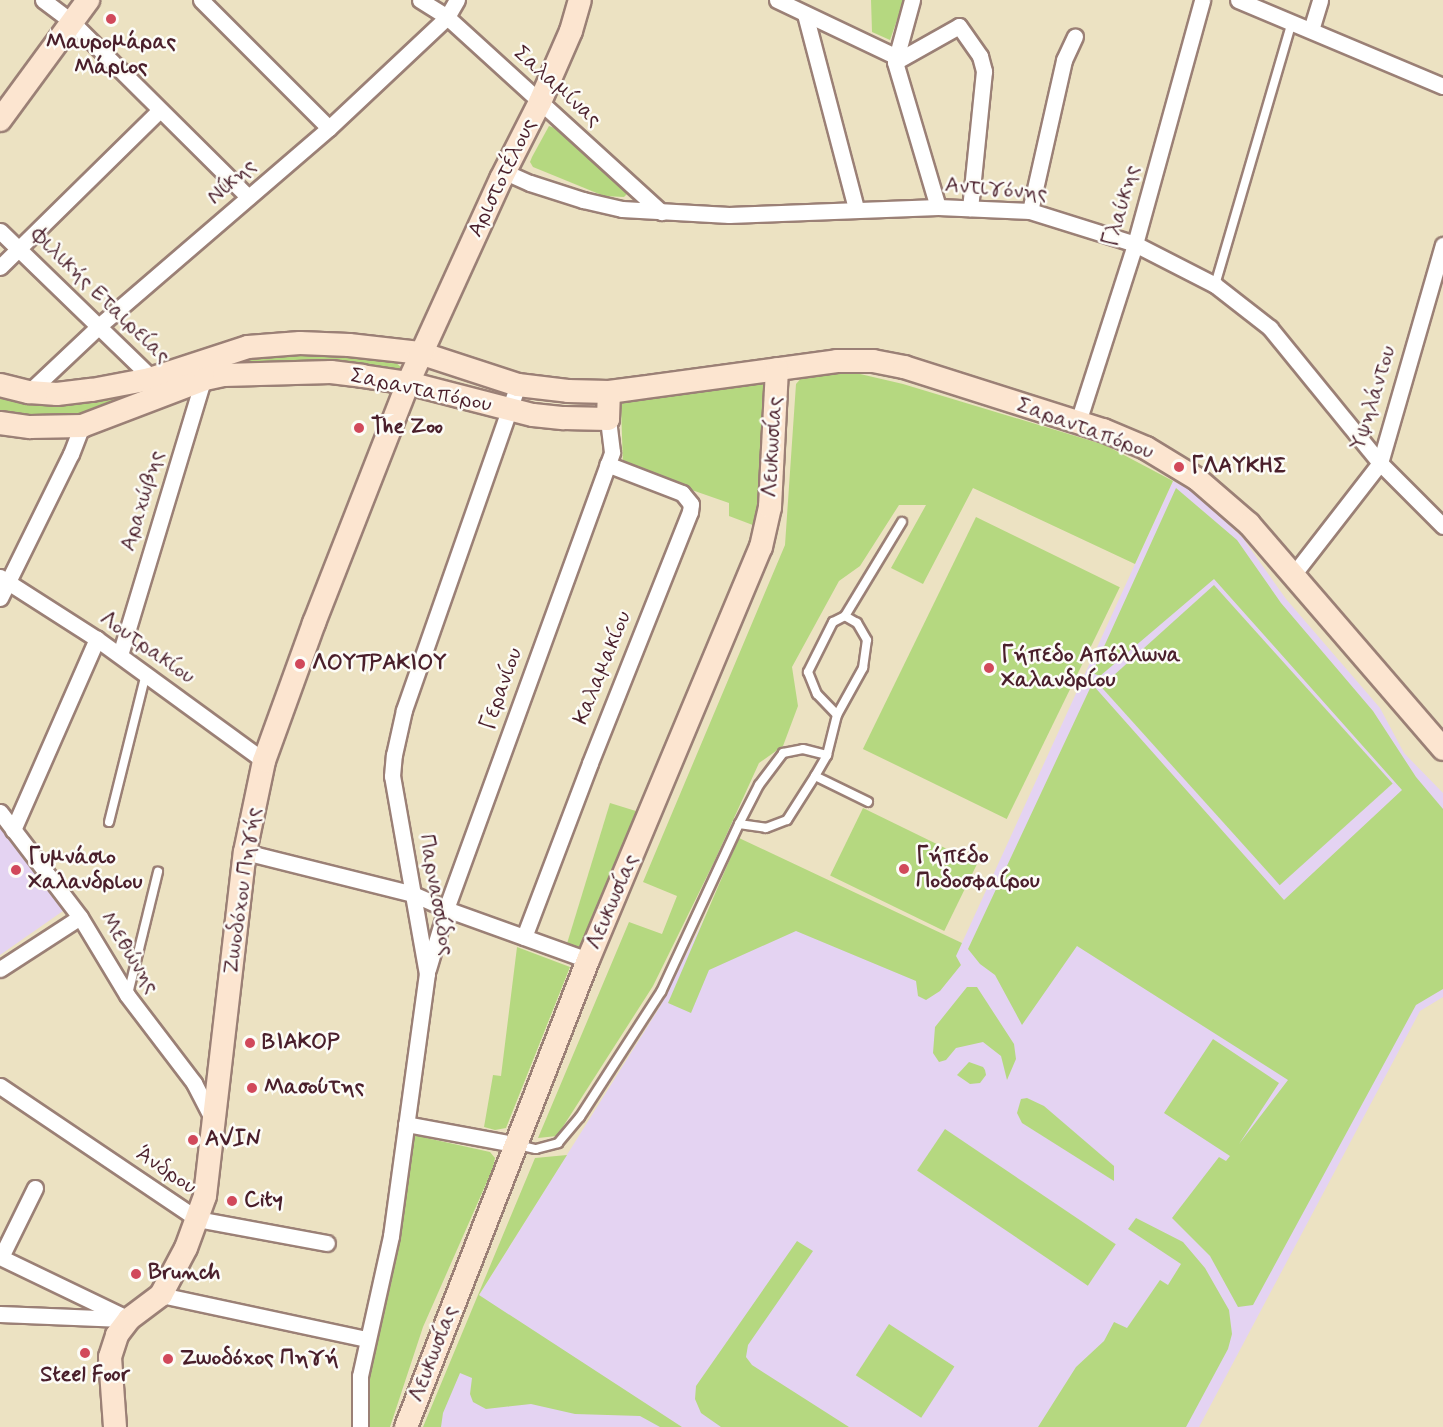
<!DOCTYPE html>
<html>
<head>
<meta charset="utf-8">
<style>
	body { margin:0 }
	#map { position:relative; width:1443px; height:1427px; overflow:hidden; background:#ece2c2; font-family:Mynerve,sans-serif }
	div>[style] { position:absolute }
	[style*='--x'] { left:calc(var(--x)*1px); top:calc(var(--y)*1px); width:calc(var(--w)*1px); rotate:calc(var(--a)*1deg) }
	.built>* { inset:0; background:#e4d3f2 }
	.green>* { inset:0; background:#b5d880; transform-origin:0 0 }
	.roads { filter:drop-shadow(2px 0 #9b8076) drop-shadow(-2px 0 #9b8076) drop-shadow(0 2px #9b8076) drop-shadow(0 -2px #9b8076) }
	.lane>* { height:8px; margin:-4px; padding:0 4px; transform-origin:4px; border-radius:4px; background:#fff }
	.street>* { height:15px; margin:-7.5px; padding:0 7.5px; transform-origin:7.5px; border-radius:7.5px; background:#fff }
	.secondary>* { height:22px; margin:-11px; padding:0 11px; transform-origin:11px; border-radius:11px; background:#fce5d0 }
	.dots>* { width:16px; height:16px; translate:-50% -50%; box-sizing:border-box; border:3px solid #fdfcf7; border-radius:50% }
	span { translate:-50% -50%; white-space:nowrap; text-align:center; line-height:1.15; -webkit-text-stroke:5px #fdfcf7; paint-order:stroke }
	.poi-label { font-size:22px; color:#4a1f2b; font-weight:700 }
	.left { translate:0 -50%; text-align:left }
	.street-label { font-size:22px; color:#4a1f2b }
</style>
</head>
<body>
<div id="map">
	<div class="built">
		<div style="clip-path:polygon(1173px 481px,1190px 490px,1242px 537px,1286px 599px,1380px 708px,1404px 753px,1443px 793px,1443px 997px,1420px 1011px,1199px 1427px,423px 1427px,479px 1295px,661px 1005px,742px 843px,962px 943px)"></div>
		<div style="clip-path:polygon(0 828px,63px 911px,0 955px)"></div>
	</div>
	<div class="green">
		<div style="clip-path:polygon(871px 0,904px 0,890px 40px,872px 32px)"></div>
		<div style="clip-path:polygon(549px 126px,558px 129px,624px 190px,627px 194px,624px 197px,604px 196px,533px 167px,530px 162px,532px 157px)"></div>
		<div style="clip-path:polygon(280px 349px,394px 361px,402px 368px,402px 374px,219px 370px,221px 361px)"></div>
		<div style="clip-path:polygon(843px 370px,903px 384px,1105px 445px,1173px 481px,1135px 564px,973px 488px,923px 584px,891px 568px,926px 505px,899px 505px,860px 566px,839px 581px,792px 667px,798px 706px,783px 746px,759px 763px,714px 862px,653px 986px,557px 1136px,538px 1138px,629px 922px,662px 934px,677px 896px,643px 882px,785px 545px,796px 384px,804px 375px)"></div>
		<div style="clip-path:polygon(765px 382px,763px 513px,758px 527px,729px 516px,729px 503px,623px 466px,621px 407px,625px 397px)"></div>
		<div style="clip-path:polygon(150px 388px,74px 418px,43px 421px,0 414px,0 391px)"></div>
		<div style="clip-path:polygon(1176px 488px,1237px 540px,1281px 603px,1373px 711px,1416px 777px,1443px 809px,1443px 989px,1416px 1005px,1253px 1305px,1238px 1307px,1210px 1256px,1172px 1218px,1219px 1157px,1226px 1161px,1230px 1156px,1164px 1113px,1213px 1039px,1279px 1083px,1239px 1144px,1288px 1080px,1077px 946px,1022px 1025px,995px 975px,980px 964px,968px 949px,1092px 684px,1284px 900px,1402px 790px,1214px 579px,1100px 676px,1092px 673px)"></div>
		<div style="left:976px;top:517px;width:160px;height:258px;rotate:26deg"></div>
		<div style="left:1214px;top:585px;width:267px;height:152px;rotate:48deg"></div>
		<div style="left:610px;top:803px;width:27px;height:147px;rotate:17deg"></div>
		<div style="left:863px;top:808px;width:127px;height:75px;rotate:26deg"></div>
		<div style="clip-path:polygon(739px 838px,962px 943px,956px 956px,961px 965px,940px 991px,926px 1000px,918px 996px,916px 981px,796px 931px,709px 970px,691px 1013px,668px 1003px)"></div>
		<div style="clip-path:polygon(517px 947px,570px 967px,506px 1128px,495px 1130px,484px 1127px,493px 1075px,501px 1076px)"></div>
		<div style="clip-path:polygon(967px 987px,977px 987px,1014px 1044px,1016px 1059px,1007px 1080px,1001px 1056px,983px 1042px,956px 1048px,946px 1060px,939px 1062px,933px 1053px,935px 1027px)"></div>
		<div style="clip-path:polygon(969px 1062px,983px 1067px,985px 1070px,986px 1075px,980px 1083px,970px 1084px,957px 1075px)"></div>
		<div style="clip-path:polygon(1027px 1098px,1044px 1106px,1114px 1166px,1114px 1181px,1022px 1123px,1017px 1113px,1021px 1099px)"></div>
		<div style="left:945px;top:1129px;width:206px;height:50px;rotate:34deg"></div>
		<div style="clip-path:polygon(413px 1135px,490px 1152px,495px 1158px,493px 1168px,423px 1327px,390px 1427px,368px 1427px,370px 1362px,391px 1284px)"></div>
		<div style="clip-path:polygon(567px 1155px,479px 1295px,682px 1427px,660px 1427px,640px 1416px,575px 1414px,531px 1404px,486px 1409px,473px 1402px,470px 1394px,472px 1378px,460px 1373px,443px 1413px,441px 1427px,423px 1427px,535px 1158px)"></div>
		<div style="clip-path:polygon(1136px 1218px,1183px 1242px,1205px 1268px,1229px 1310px,1232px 1334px,1228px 1349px,1186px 1427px,1038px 1427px,1076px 1367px,1104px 1341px,1114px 1322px,1127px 1328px,1160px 1280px,1168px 1285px,1181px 1264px,1128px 1229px)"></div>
		<div style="clip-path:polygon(797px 1241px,813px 1251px,748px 1345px,746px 1357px,752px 1365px,849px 1427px,721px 1427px,701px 1413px,695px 1399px,696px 1386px)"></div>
		<div style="left:889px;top:1324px;width:78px;height:61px;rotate:33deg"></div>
	</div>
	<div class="roads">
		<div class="lane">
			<div style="--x:1215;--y:285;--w:274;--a:-73.7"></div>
			<div style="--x:845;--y:616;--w:110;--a:-58.8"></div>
			<div style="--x:815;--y:776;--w:24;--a:-60"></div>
			<div style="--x:827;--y:755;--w:41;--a:-76"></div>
			<div style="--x:837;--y:715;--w:54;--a:-61"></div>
			<div style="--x:863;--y:668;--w:28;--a:-82"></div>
			<div style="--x:867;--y:640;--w:20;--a:-120"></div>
			<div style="--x:857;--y:623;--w:14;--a:-150"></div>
			<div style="--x:845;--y:616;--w:13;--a:153"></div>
			<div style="--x:833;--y:622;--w:56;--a:116.6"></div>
			<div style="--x:808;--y:672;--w:24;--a:68"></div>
			<div style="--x:817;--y:694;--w:29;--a:46"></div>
			<div style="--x:109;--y:822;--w:153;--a:-76"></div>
			<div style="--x:739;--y:824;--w:44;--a:-62.9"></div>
			<div style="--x:759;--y:785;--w:40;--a:-53"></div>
			<div style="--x:783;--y:753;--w:20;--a:-11"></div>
			<div style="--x:803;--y:749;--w:25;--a:14"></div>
			<div style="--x:128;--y:994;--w:126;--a:-76.2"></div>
			<div style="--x:518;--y:1145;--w:18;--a:13"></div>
			<div style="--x:536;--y:1149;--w:23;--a:-15"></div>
			<div style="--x:558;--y:1143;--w:34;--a:-50"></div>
			<div style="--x:580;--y:1117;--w:149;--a:-57.1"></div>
			<div style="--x:661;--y:992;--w:185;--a:-65.1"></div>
			<div style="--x:739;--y:824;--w:27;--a:8"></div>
			<div style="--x:766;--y:828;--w:22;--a:-21"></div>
			<div style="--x:787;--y:820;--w:52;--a:-57.5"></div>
			<div style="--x:815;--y:776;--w:59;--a:26.1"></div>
		</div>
		<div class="street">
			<div style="--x:43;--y:0;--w:38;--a:37"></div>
			<div style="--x:73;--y:23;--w:247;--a:44.8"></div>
			<div style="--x:201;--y:0;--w:181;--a:45"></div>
			<div style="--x:420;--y:0;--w:32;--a:32"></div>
			<div style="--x:447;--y:17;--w:290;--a:42.3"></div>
			<div style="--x:777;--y:0;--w:131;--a:25.4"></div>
			<div style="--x:912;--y:0;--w:64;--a:105.3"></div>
			<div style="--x:895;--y:62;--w:151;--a:73.5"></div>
			<div style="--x:1238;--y:0;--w:222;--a:22.8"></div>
			<div style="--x:805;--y:14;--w:201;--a:75.3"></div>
			<div style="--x:1311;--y:30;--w:31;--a:-73"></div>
			<div style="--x:895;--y:62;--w:73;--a:-29.4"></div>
			<div style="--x:959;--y:26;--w:37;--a:55"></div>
			<div style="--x:980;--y:56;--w:16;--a:75"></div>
			<div style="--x:984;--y:71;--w:138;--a:95.8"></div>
			<div style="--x:505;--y:172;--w:27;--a:24"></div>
			<div style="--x:530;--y:183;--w:56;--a:17.8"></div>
			<div style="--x:583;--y:200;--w:40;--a:13"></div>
			<div style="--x:622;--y:209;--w:107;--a:3.2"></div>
			<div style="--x:729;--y:215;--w:209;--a:-2.2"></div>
			<div style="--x:938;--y:207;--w:92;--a:2.5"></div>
			<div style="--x:1030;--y:211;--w:110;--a:17.4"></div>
			<div style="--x:1135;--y:244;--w:90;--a:27.1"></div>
			<div style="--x:1215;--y:285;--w:70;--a:38"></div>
			<div style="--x:1270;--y:328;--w:174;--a:50.8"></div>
			<div style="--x:1380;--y:463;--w:89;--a:45"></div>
			<div style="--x:1030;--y:211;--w:155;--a:-77.3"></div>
			<div style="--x:1064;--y:60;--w:26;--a:-65"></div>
			<div style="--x:0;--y:231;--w:219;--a:44.1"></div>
			<div style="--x:0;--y:267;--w:224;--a:-44.5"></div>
			<div style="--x:29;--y:392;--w:98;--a:-43.3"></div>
			<div style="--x:100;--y:325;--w:302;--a:-40.7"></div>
			<div style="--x:329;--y:128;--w:162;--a:-43.2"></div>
			<div style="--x:447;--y:17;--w:20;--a:-60"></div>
			<div style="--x:1078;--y:422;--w:187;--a:-72.2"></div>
			<div style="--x:1135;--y:244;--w:253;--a:-74.6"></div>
			<div style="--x:1293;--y:575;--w:142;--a:-52.2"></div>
			<div style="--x:1380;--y:463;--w:227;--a:-73.9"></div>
			<div style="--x:0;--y:577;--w:115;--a:32.6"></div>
			<div style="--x:97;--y:639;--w:207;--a:36.1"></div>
			<div style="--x:0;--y:598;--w:161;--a:-63.8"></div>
			<div style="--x:71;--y:454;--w:30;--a:-69"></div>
			<div style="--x:120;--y:655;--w:294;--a:-73.2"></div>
			<div style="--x:0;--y:812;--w:132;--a:52.7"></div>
			<div style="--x:80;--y:917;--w:91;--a:58.9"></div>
			<div style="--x:127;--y:995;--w:111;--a:52.7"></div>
			<div style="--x:194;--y:1083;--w:42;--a:62.8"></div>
			<div style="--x:13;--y:830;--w:209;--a:-66.3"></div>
			<div style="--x:245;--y:852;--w:173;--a:14"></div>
			<div style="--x:413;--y:894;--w:36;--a:24"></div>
			<div style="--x:446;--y:909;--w:151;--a:19.8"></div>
			<div style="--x:524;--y:937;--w:186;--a:-69.2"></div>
			<div style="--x:590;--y:763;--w:270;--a:-68.3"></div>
			<div style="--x:690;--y:512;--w:8;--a:-83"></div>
			<div style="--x:691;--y:504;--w:14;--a:-129"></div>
			<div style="--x:682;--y:493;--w:80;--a:-158.9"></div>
			<div style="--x:0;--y:969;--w:95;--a:-33"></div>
			<div style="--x:428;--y:969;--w:63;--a:-73.3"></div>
			<div style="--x:446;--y:909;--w:486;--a:-70"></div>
			<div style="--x:612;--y:452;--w:33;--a:-97"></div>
			<div style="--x:0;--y:1086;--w:238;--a:34"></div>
			<div style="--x:197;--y:1219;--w:132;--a:10.5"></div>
			<div style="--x:406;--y:1124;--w:110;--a:10.5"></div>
			<div style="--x:0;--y:1257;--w:143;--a:25.7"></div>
			<div style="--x:1;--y:1257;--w:77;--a:-63.8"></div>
			<div style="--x:161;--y:1295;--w:210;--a:12.1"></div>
			<div style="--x:0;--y:1314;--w:123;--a:2.3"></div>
			<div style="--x:360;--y:1427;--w:51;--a:-90"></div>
			<div style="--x:360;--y:1376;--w:143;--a:-77.5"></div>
			<div style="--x:391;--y:1236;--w:264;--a:-82.2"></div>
			<div style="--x:427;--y:974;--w:201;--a:-100"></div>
			<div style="--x:392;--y:776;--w:21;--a:-85"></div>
			<div style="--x:394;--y:755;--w:46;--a:-77.5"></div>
			<div style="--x:404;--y:710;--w:344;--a:-70.7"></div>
		</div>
		<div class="secondary">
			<div style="--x:0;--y:120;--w:149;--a:-53.7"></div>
			<div style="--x:0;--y:385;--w:30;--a:14"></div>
			<div style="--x:29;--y:392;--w:28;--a:4"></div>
			<div style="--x:57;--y:394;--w:35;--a:-7"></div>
			<div style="--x:92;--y:390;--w:59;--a:-10.7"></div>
			<div style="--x:150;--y:379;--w:103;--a:-18.1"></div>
			<div style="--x:248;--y:347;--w:52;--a:-4.4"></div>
			<div style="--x:300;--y:343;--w:49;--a:2.3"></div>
			<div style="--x:349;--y:345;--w:71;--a:6.4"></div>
			<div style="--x:420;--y:353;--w:103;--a:18.1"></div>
			<div style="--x:518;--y:385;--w:50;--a:6.8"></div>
			<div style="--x:568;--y:391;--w:41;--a:1.4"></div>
			<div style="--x:609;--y:392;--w:230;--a:-7.7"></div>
			<div style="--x:837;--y:361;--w:36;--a:0"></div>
			<div style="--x:873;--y:361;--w:32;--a:11"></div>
			<div style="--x:904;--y:367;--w:209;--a:17.6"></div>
			<div style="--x:1103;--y:430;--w:47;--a:22.7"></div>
			<div style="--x:1146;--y:448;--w:60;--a:31.3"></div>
			<div style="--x:1197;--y:479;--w:69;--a:40.9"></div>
			<div style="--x:1249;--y:524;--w:297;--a:49.2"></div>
			<div style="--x:0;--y:423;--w:30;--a:8"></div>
			<div style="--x:30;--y:427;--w:52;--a:-1.1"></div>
			<div style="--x:82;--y:426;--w:132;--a:-20.9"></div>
			<div style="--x:205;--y:379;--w:19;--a:-12"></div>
			<div style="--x:224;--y:375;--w:107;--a:-1.6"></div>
			<div style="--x:331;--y:372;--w:31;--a:7"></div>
			<div style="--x:362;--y:376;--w:47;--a:8.7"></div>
			<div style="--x:408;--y:383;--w:129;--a:14.4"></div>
			<div style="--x:533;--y:415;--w:31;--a:6"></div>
			<div style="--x:564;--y:418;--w:44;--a:1.3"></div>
			<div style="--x:608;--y:419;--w:27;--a:-88"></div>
			<div style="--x:115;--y:1427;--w:70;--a:-94.1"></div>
			<div style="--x:110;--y:1357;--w:23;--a:-72"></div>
			<div style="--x:117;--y:1335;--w:20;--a:-53"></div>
			<div style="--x:129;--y:1319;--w:40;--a:-37"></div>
			<div style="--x:161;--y:1295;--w:53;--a:-62"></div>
			<div style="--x:186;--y:1248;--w:55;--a:-69.9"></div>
			<div style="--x:205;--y:1196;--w:346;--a:-83.4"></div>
			<div style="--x:245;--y:852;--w:93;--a:-78.2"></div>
			<div style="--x:264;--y:761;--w:147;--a:-70.1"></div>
			<div style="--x:314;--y:623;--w:258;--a:-68.6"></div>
			<div style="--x:408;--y:383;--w:224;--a:-65.5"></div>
			<div style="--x:501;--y:179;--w:86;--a:-63.1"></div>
			<div style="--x:540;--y:102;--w:77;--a:-66.4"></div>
			<div style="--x:571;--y:31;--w:32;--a:-74"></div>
			<div style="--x:406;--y:1427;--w:501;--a:-68.71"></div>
			<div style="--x:588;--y:960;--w:448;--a:-67.3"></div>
			<div style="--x:761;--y:547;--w:41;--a:-77.3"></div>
			<div style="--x:770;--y:507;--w:138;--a:-87.1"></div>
		</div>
	</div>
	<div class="dots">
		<div style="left:111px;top:19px;background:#d1495b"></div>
		<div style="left:359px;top:428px;background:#d1495b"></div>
		<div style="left:1179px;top:467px;background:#d1495b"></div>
		<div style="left:300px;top:664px;background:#d1495b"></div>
		<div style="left:989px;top:668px;background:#d1495b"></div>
		<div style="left:904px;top:869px;background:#d1495b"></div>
		<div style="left:16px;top:870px;background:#d1495b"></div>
		<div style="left:250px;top:1043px;background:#d1495b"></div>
		<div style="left:252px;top:1088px;background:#d1495b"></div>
		<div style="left:193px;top:1140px;background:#d1495b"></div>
		<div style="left:232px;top:1201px;background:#d1495b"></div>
		<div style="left:136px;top:1274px;background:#d1495b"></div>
		<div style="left:85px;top:1353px;background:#d1495b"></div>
		<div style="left:168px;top:1359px;background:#d1495b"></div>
	</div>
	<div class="poi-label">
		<span style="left:111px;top:55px">Μαυρομάρας<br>Μάριος</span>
		<span class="left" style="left:371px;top:428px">The Zoo</span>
		<span class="left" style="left:1191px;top:467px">ΓΛΑΥΚΗΣ</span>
		<span class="left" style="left:1001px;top:668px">Γήπεδο Απόλλωνα<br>Χαλανδρίου</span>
		<span class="left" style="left:312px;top:664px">ΛΟΥΤΡΑΚΙΟΥ</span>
		<span class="left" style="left:916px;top:869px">Γήπεδο<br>Ποδοσφαίρου</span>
		<span class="left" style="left:28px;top:870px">Γυμνάσιο<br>Χαλανδριου</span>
		<span class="left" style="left:262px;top:1043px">ΒΙΑΚΟΡ</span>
		<span class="left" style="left:264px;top:1088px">Μασούτης</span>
		<span class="left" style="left:205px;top:1140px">AVIN</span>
		<span class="left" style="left:244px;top:1201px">City</span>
		<span class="left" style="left:148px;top:1274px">Brunch</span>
		<span class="left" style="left:180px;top:1359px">Ζωοδόχος Πηγή</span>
		<span style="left:85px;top:1376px">Steel Foor</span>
	</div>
	<div class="street-label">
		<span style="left:557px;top:87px;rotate:42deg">Σαλαμίνας</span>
		<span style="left:503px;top:178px;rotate:-64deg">Αριστοτέλους</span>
		<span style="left:232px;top:182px;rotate:-41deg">Νίκης</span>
		<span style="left:996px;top:190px;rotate:5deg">Αντιγόνης</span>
		<span style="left:1122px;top:206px;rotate:-74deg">Γλαύκης</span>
		<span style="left:100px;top:296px;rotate:44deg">Φιλικής Εταιρείας</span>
		<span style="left:421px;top:391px;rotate:12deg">Σαρανταπόρου</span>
		<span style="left:1374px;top:398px;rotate:-73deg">Υψηλάντου</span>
		<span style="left:1085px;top:429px;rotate:20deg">Σαρανταπόρου</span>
		<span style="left:773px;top:447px;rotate:-87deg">Λευκωσίας</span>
		<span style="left:143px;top:501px;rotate:-73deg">Αραχώβης</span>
		<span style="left:147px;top:648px;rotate:35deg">Λουτρακίου</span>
		<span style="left:603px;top:668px;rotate:-68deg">Καλαμακίου</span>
		<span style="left:502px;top:689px;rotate:-70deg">Γερανίου</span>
		<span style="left:243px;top:891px;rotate:-82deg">Ζωοδόχου Πηγής</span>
		<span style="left:436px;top:895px;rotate:80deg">Παρνασσίδος</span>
		<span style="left:613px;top:902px;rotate:-67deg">Λευκωσίας</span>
		<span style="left:129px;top:953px;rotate:58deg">Μεθώνης</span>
		<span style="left:166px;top:1171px;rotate:34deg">Άνδρου</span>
		<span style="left:434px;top:1354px;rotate:-69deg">Λευκωσίας</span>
	</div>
</div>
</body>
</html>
